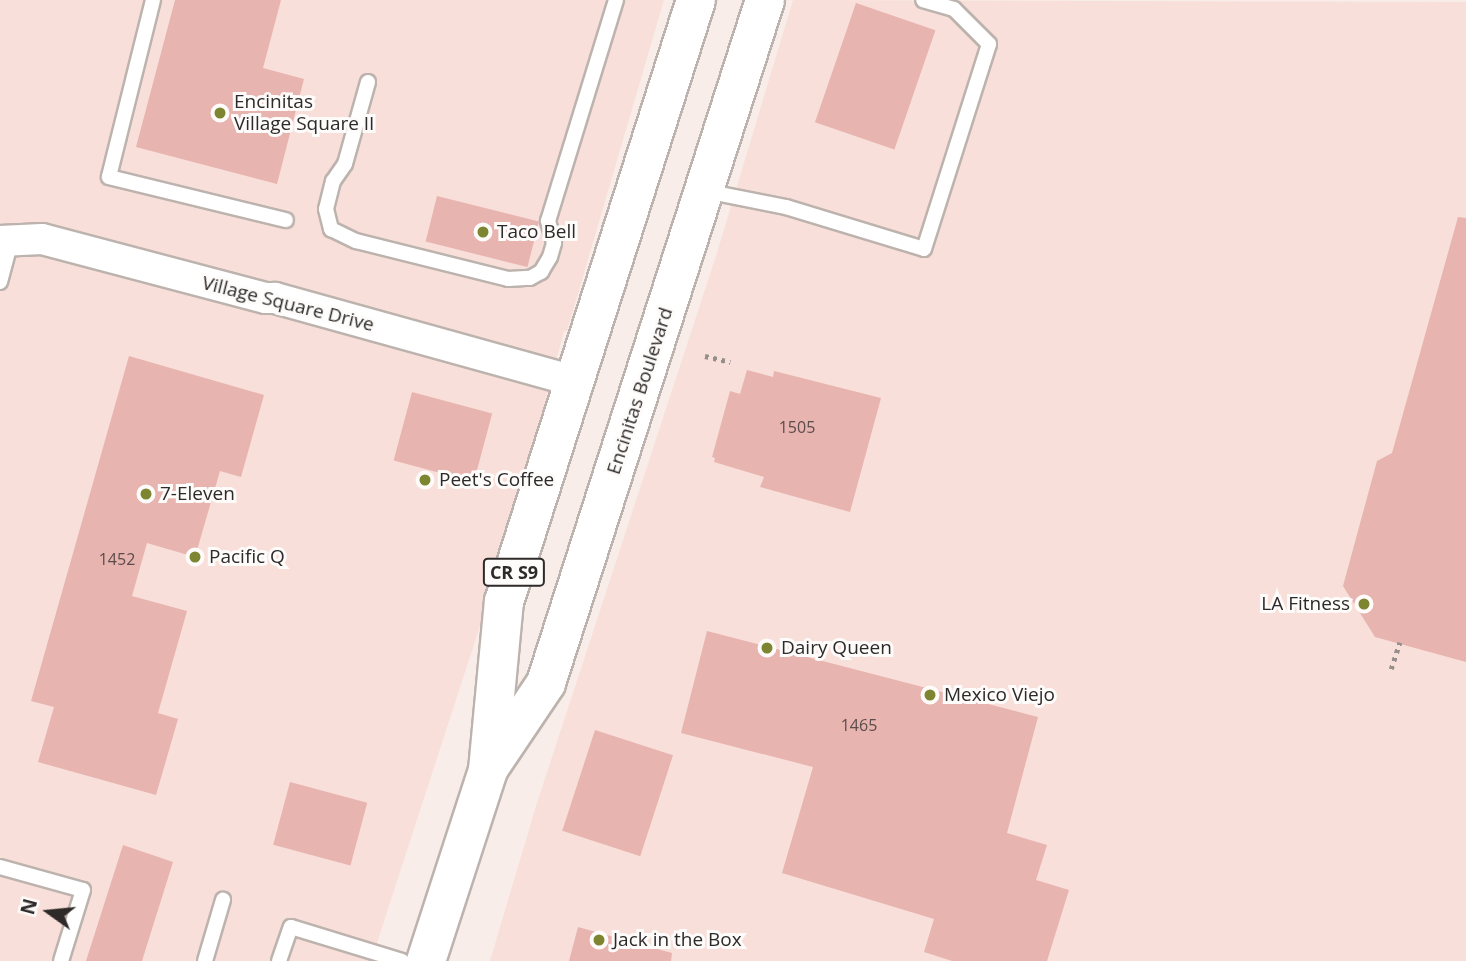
<!DOCTYPE html>
<html>
<head>
<meta charset="utf-8">
<style>
	body { margin:0 }
	#map { position:relative; width:1466px; height:961px; overflow:hidden; background:#f8ede8; font-family:"Open Sans",sans-serif }
	div>[style] { position:absolute }
	[style*='--x'] { left:calc(var(--x)*1px); top:calc(var(--y)*1px); width:calc(var(--w)*1px); rotate:calc(var(--a)*1deg) }
	.commercial>* { inset:0; background:#f9dfd9 }
	.building>* { inset:0; background:#e7b4b0; transform-origin:0 0 }
	.path>* { height:4.5px; margin-top:-2.25px; transform-origin:0; background:repeating-linear-gradient(90deg,#958e8b 0 3.5px,transparent 0 8.5px) }
	.roads { filter:drop-shadow(2px 0 #bdb3ae) drop-shadow(-2px 0 #bdb3ae) drop-shadow(0 2px #bdb3ae) drop-shadow(0 -2px #bdb3ae) }
	.lane>* { height:14px; margin:-7px; padding:0 7px; transform-origin:7px; border-radius:7px; background:#fff }
	.street>* { height:30px; margin:-15px; padding:0 15px; transform-origin:15px; border-radius:15px; background:#fff }
	.primary>* { height:38px; margin:-19px; padding:0 19px; transform-origin:19px; border-radius:19px; background:#fff }
	.dots>* { width:19px; height:19px; translate:-50% -50%; box-sizing:border-box; border:4px solid #fefcfb; border-radius:50% }
	span { translate:-50% -50%; white-space:nowrap; text-align:center; line-height:1.15; -webkit-text-stroke:6px #fefcfb; paint-order:stroke }
	.number-label { font-size:16px; color:#5c4c4b }
	.number-label span { -webkit-text-stroke-width:0 }
	.shield-label span { padding:2px 5px; background:#fefcfb; border:2px solid; border-radius:5px; -webkit-text-stroke-width:0 }
	.shield-label { font-size:18px; color:#2e2a29; font-weight:700 }
	.poi-label { font-size:19px; color:#2e2a29 }
	.left { translate:0 -50%; text-align:left }
	.right { translate:-100% -50%; text-align:right }
	.street-label { font-size:19px; color:#2e2a29 }
	.north { position:absolute; left:14px; top:877px; width:70px; height:70px; -webkit-text-stroke:5px #fefcfb; paint-order:stroke; rotate:285deg; font-size:19px; font-weight:700; line-height:28px; text-align:center; color:#2e2a29 }
	.north::after { content:''; display:block; margin:auto; width:24px; height:32px; background:#2e2a29; clip-path:polygon(50% 0,100% 100%,50% 72%,0 100%) }
</style>
</head>
<body>
<div id="map">
	<div class="commercial">
		<div style="clip-path:polygon(0 0,664px 0,567px 331px,564px 331px,507px 543px,371px 961px,0 961px)"></div>
		<div style="clip-path:polygon(793px 0,1466px 2px,1466px 961px,490px 961px,536px 806px,716px 256px)"></div>
	</div>
	<div class="building">
		<div style="clip-path:polygon(175px 0,281px 0,263px 68px,304px 79px,277px 184px,136px 147px)"></div>
		<div style="left:856px;top:3px;width:84px;height:126px;rotate:19deg"></div>
		<div style="left:437px;top:196px;width:105px;height:47px;rotate:14deg"></div>
		<div style="clip-path:polygon(1458px 217px,1466px 218px,1466px 662px,1375px 637px,1343px 586px,1377px 461px,1392px 453px)"></div>
		<div style="clip-path:polygon(129px 356px,264px 395px,241px 477px,220px 471px,195px 557px,147px 543px,132px 596px,187px 611px,158px 713px,178px 719px,156px 795px,38px 762px,54px 707px,31px 701px)"></div>
		<div style="clip-path:polygon(747px 370px,773px 377px,774px 371px,881px 398px,850px 512px,760px 487px,764px 477px,714px 462px,715px 458px,712px 457px,730px 391px,740px 394px)"></div>
		<div style="left:412px;top:392px;width:83px;height:71px;rotate:15deg"></div>
		<div style="clip-path:polygon(707px 631px,1038px 717px,1007px 833px,1047px 845px,1036px 880px,1069px 890px,1047px 961px,952px 961px,924px 952px,934px 919px,782px 873px,813px 767px,681px 733px)"></div>
		<div style="left:595px;top:730px;width:82px;height:106px;rotate:18deg"></div>
		<div style="left:290px;top:782px;width:80px;height:65px;rotate:15deg"></div>
		<div style="clip-path:polygon(123px 845px,173px 862px,142px 961px,86px 961px)"></div>
		<div style="clip-path:polygon(578px 927px,672px 953px,671px 961px,569px 961px)"></div>
	</div>
	<div class="path">
		<div style="--x:705;--y:356;--w:26;--a:13"></div>
		<div style="--x:1391;--y:669;--w:28;--a:-72"></div>
	</div>
	<div class="roads">
		<div class="lane">
			<div style="--x:153;--y:0;--w:182;--a:104"></div>
			<div style="--x:109;--y:177;--w:182;--a:13.7"></div>
			<div style="--x:368;--y:82;--w:85;--a:105.7"></div>
			<div style="--x:345;--y:164;--w:21;--a:125"></div>
			<div style="--x:333;--y:181;--w:29;--a:104"></div>
			<div style="--x:326;--y:209;--w:21;--a:76"></div>
			<div style="--x:331;--y:229;--w:28;--a:26"></div>
			<div style="--x:356;--y:241;--w:157;--a:14"></div>
			<div style="--x:508;--y:279;--w:22;--a:-3"></div>
			<div style="--x:530;--y:278;--w:13;--a:-29"></div>
			<div style="--x:541;--y:272;--w:17;--a:-59"></div>
			<div style="--x:550;--y:257;--w:15;--a:-74"></div>
			<div style="--x:554;--y:243;--w:23;--a:-105"></div>
			<div style="--x:548;--y:221;--w:231;--a:-72.9"></div>
			<div style="--x:705;--y:191;--w:83;--a:11.2"></div>
			<div style="--x:786;--y:207;--w:144;--a:16.9"></div>
			<div style="--x:924;--y:249;--w:215;--a:-72.4"></div>
			<div style="--x:989;--y:44;--w:49;--a:-135"></div>
			<div style="--x:954;--y:9;--w:32;--a:-164"></div>
			<div style="--x:0;--y:282;--w:42;--a:-75"></div>
			<div style="--x:0;--y:867;--w:86;--a:15.5"></div>
			<div style="--x:83;--y:890;--w:74;--a:107.2"></div>
			<div style="--x:205;--y:961;--w:64;--a:-73.6"></div>
			<div style="--x:279;--y:961;--w:36;--a:-71"></div>
			<div style="--x:291;--y:927;--w:116;--a:17"></div>
		</div>
		<div class="street">
			<div style="--x:0;--y:241;--w:42;--a:-2.7"></div>
			<div style="--x:42;--y:239;--w:231;--a:14.8"></div>
			<div style="--x:265;--y:298;--w:10;--a:0"></div>
			<div style="--x:275;--y:298;--w:311;--a:15.5"></div>
		</div>
		<div class="primary">
			<div style="--x:491;--y:765;--w:99;--a:-56.1"></div>
			<div style="--x:546;--y:683;--w:717;--a:-72.22"></div>
			<div style="--x:426;--y:961;--w:201;--a:-72"></div>
			<div style="--x:488;--y:770;--w:169;--a:-84.6"></div>
			<div style="--x:504;--y:602;--w:632;--a:-72.31"></div>
		</div>
	</div>
	<div class="dots">
		<div style="left:220px;top:113px;background:#7d8531"></div>
		<div style="left:483px;top:232px;background:#7d8531"></div>
		<div style="left:425px;top:480px;background:#7d8531"></div>
		<div style="left:146px;top:494px;background:#7d8531"></div>
		<div style="left:195px;top:557px;background:#7d8531"></div>
		<div style="left:1364px;top:604px;background:#7d8531"></div>
		<div style="left:767px;top:648px;background:#7d8531"></div>
		<div style="left:930px;top:695px;background:#7d8531"></div>
		<div style="left:599px;top:940px;background:#7d8531"></div>
	</div>
	<div class="number-label">
		<span style="left:797px;top:427px">1505</span>
		<span style="left:117px;top:559px">1452</span>
		<span style="left:859px;top:725px">1465</span>
	</div>
	<div class="shield-label">
		<span style="left:514px;top:572px">CR S9</span>
	</div>
	<div class="poi-label">
		<span class="left" style="left:234px;top:113px">Encinitas<br>Village Square II</span>
		<span class="left" style="left:497px;top:232px">Taco Bell</span>
		<span class="left" style="left:439px;top:480px">Peet's Coffee</span>
		<span class="left" style="left:160px;top:494px">7-Eleven</span>
		<span class="left" style="left:209px;top:557px">Pacific Q</span>
		<span class="right" style="left:1350px;top:604px">LA Fitness</span>
		<span class="left" style="left:781px;top:648px">Dairy Queen</span>
		<span class="left" style="left:944px;top:695px">Mexico Viejo</span>
		<span class="left" style="left:613px;top:940px">Jack in the Box</span>
	</div>
	<div class="street-label">
		<span style="left:288px;top:304px;rotate:14deg">Village Square Drive</span>
		<span style="left:640px;top:391px;rotate:-72deg">Encinitas Boulevard</span>
	</div>
	<div class="north">N</div>
</div>
</body>
</html>
